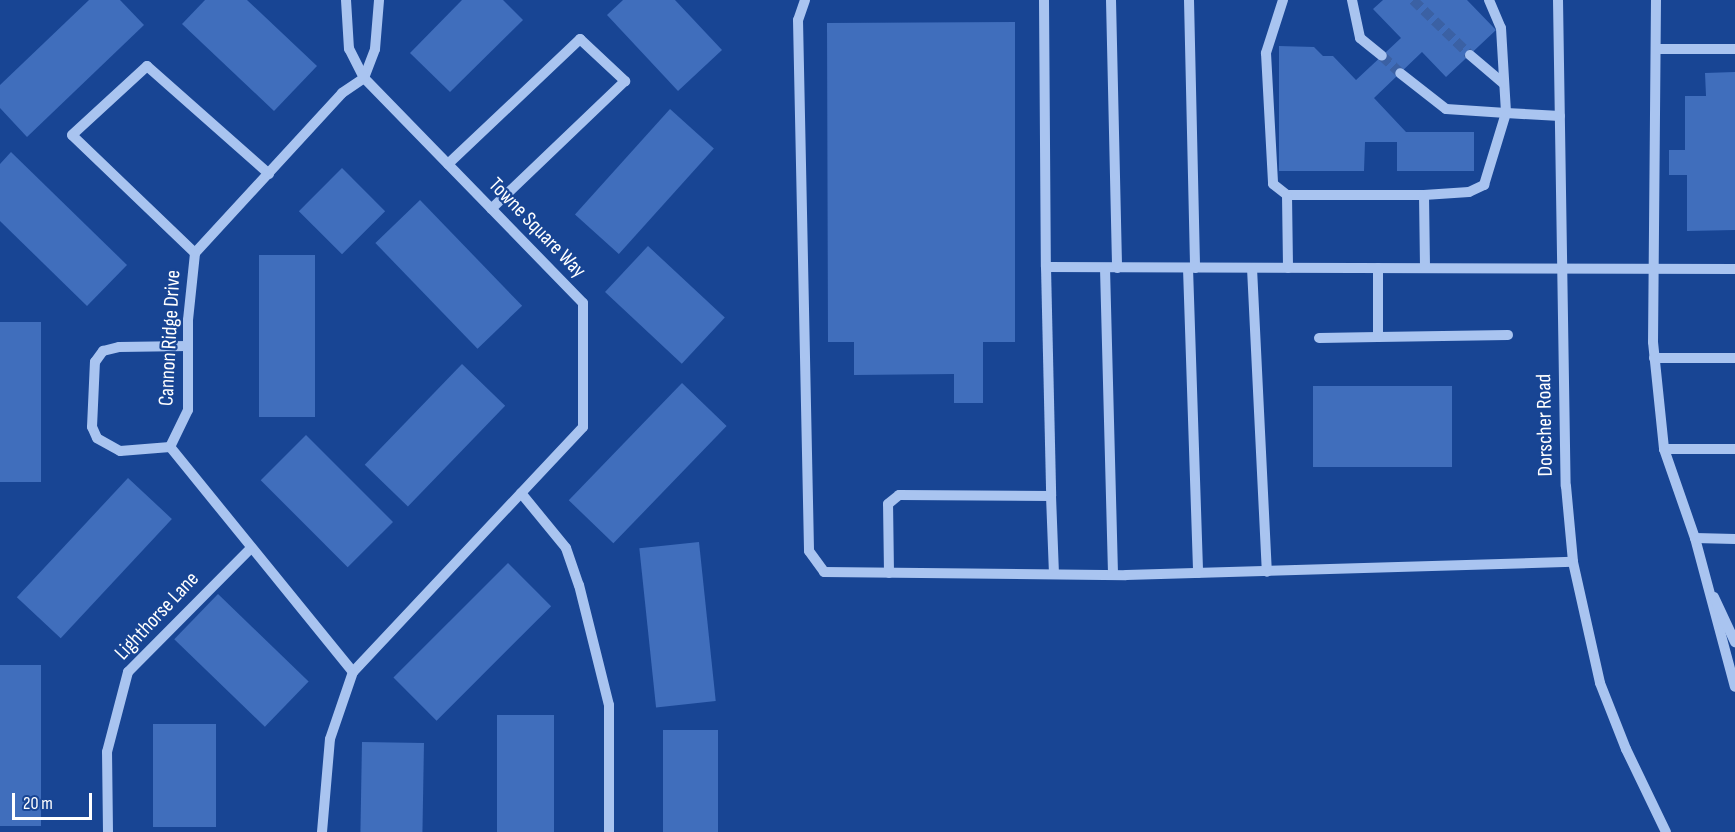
<!DOCTYPE html>
<html>
<head>
<meta charset="utf-8">
<style>
	body { margin:0 }
	#map { position:relative; width:1735px; height:832px; overflow:hidden; background:#184594; font-family:"Sofia Sans Condensed",sans-serif }
	div>[style] { position:absolute }
	[style*='--x'] { left:calc(var(--x)*1px); top:calc(var(--y)*1px); width:calc(var(--w)*1px); rotate:calc(var(--a)*1deg) }
	.building>* { inset:0; background:#406ebc; transform-origin:0 0 }
	.minor-tunnel>* { height:10px; margin-top:-5px; transform-origin:0; background:repeating-linear-gradient(90deg,#3b61a4 0 10px,transparent 0 15px) }
	.minor>* { height:10px; margin:-5px; padding:0 5px; transform-origin:5px; border-radius:5px; background:#a9c4f0 }
	span { translate:-50% -50%; white-space:nowrap; text-align:center; line-height:1.15; -webkit-text-stroke:4.5px #184594; paint-order:stroke }
	.street-label { font-size:21px; color:#fff }
	.scale { position:absolute; left:12px; top:793px; width:80px; height:27px; box-sizing:border-box; border:3px solid #fff; border-top:0; padding-left:8px; font-size:18px; line-height:21px; white-space:nowrap; color:#fff; -webkit-text-stroke:4px #184594; paint-order:stroke }
</style>
</head>
<body>
<div id="map">
	<div class="building">
		<div style="clip-path:polygon(89px 0,120px 0,144px 25px,27px 137px,0 108px,0 85px)"></div>
		<div style="clip-path:polygon(205px 0,247px 0,317px 66px,274px 111px,182px 24px)"></div>
		<div style="clip-path:polygon(462px 0,503px 0,523px 20px,450px 92px,410px 53px)"></div>
		<div style="clip-path:polygon(623px 0,675px 0,722px 50px,678px 91px,607px 15px)"></div>
		<div style="clip-path:polygon(1383px 0,1467px 0,1496px 30px,1446px 77px,1422px 52px,1374px 98px,1406px 132px,1474px 132px,1474px 171px,1397px 171px,1397px 142px,1365px 142px,1364px 171px,1279px 171px,1279px 46px,1314px 47px,1323px 56px,1333px 56px,1356px 80px,1401px 38px,1373px 9px)"></div>
		<div style="clip-path:polygon(1015px 22px,1015px 342px,983px 342px,983px 403px,954px 403px,954px 374px,854px 375px,854px 342px,828px 342px,827px 23px)"></div>
		<div style="clip-path:polygon(1735px 72px,1735px 230px,1687px 231px,1687px 175px,1669px 175px,1669px 150px,1685px 150px,1685px 96px,1706px 96px,1705px 73px)"></div>
		<div style="left:670px;top:109px;width:59px;height:142px;rotate:42deg"></div>
		<div style="clip-path:polygon(11px 152px,127px 265px,87px 306px,0 221px,0 164px)"></div>
		<div style="left:342px;top:168px;width:61px;height:61px;rotate:45deg"></div>
		<div style="left:420px;top:200px;width:147px;height:62px;rotate:46deg"></div>
		<div style="left:648px;top:246px;width:105px;height:63px;rotate:43deg"></div>
		<div style="left:259px;top:255px;width:56px;height:162px"></div>
		<div style="left:0;top:322px;width:41px;height:160px"></div>
		<div style="left:462px;top:364px;width:60px;height:140px;rotate:44deg"></div>
		<div style="left:682px;top:383px;width:62px;height:163px;rotate:44deg"></div>
		<div style="left:1313px;top:386px;width:139px;height:81px"></div>
		<div style="left:306px;top:435px;width:123px;height:64px;rotate:45deg"></div>
		<div style="left:128px;top:478px;width:60px;height:163px;rotate:43deg"></div>
		<div style="left:699px;top:542px;width:160px;height:60px;rotate:84deg"></div>
		<div style="left:508px;top:563px;width:61px;height:162px;rotate:45deg"></div>
		<div style="left:218px;top:594px;width:126px;height:63px;rotate:44deg"></div>
		<div style="left:0;top:665px;width:41px;height:161px"></div>
		<div style="left:497px;top:715px;width:57px;height:117px"></div>
		<div style="left:153px;top:724px;width:63px;height:103px"></div>
		<div style="left:663px;top:730px;width:55px;height:102px"></div>
		<div style="left:362px;top:742px;width:62px;height:90px;rotate:1deg"></div>
	</div>
	<div class="minor-tunnel">
		<div style="--x:1413;--y:0;--w:79;--a:44"></div>
		<div style="--x:1382;--y:56;--w:25;--a:43"></div>
	</div>
	<div class="minor">
		<div style="--x:805;--y:0;--w:21;--a:109"></div>
		<div style="--x:798;--y:20;--w:531;--a:88.81"></div>
		<div style="--x:809;--y:551;--w:26;--a:54"></div>
		<div style="--x:824;--y:572;--w:302;--a:0.6"></div>
		<div style="--x:1126;--y:575;--w:447;--a:-1.7"></div>
		<div style="--x:1044;--y:0;--w:267;--a:89.6"></div>
		<div style="--x:1046;--y:267;--w:689;--a:0.17"></div>
		<div style="--x:1111;--y:0;--w:268;--a:88.7"></div>
		<div style="--x:1189;--y:0;--w:268;--a:88.7"></div>
		<div style="--x:1283;--y:0;--w:56;--a:107.8"></div>
		<div style="--x:1266;--y:53;--w:131;--a:86.9"></div>
		<div style="--x:1273;--y:184;--w:18;--a:38"></div>
		<div style="--x:1287;--y:195;--w:137;--a:0"></div>
		<div style="--x:1424;--y:195;--w:45;--a:-3.8"></div>
		<div style="--x:1469;--y:192;--w:17;--a:-25"></div>
		<div style="--x:1484;--y:185;--w:75;--a:-73"></div>
		<div style="--x:1506;--y:113;--w:60;--a:-176.2"></div>
		<div style="--x:1446;--y:109;--w:58;--a:-142"></div>
		<div style="--x:1352;--y:0;--w:39;--a:78"></div>
		<div style="--x:1360;--y:38;--w:28;--a:39"></div>
		<div style="--x:1489;--y:0;--w:30;--a:67"></div>
		<div style="--x:1501;--y:28;--w:85;--a:86.6"></div>
		<div style="--x:1506;--y:113;--w:54;--a:3.2"></div>
		<div style="--x:1558;--y:0;--w:486;--a:89.1"></div>
		<div style="--x:1566;--y:486;--w:76;--a:84.7"></div>
		<div style="--x:1573;--y:562;--w:124;--a:77.4"></div>
		<div style="--x:1600;--y:683;--w:71;--a:68.5"></div>
		<div style="--x:1626;--y:749;--w:92;--a:64.3"></div>
		<div style="--x:1656;--y:0;--w:342;--a:90.5"></div>
		<div style="--x:1653;--y:342;--w:108;--a:84.1"></div>
		<div style="--x:1664;--y:449;--w:94;--a:70.8"></div>
		<div style="--x:1695;--y:538;--w:154;--a:75"></div>
		<div style="--x:1656;--y:49;--w:79;--a:0"></div>
		<div style="--x:1470;--y:55;--w:43;--a:40.3"></div>
		<div style="--x:364;--y:78;--w:31;--a:-69"></div>
		<div style="--x:375;--y:49;--w:49;--a:-85.3"></div>
		<div style="--x:448;--y:164;--w:182;--a:-43.4"></div>
		<div style="--x:580;--y:39;--w:62;--a:43"></div>
		<div style="--x:625;--y:81;--w:185;--a:136.3"></div>
		<div style="--x:1287;--y:195;--w:73;--a:89.2"></div>
		<div style="--x:1424;--y:195;--w:73;--a:89.2"></div>
		<div style="--x:195;--y:253;--w:170;--a:-136.2"></div>
		<div style="--x:72;--y:135;--w:102;--a:-42.6"></div>
		<div style="--x:147;--y:66;--w:163;--a:41.5"></div>
		<div style="--x:1046;--y:267;--w:229;--a:88.7"></div>
		<div style="--x:1105;--y:268;--w:307;--a:88.5"></div>
		<div style="--x:1188;--y:268;--w:305;--a:88.1"></div>
		<div style="--x:1252;--y:268;--w:304;--a:87.2"></div>
		<div style="--x:1378;--y:268;--w:69;--a:90"></div>
		<div style="--x:1378;--y:337;--w:130;--a:-0.9"></div>
		<div style="--x:1319;--y:338;--w:59;--a:-1"></div>
		<div style="--x:1654;--y:358;--w:81;--a:0"></div>
		<div style="--x:170;--y:447;--w:50;--a:175.4"></div>
		<div style="--x:120;--y:451;--w:26;--a:-151"></div>
		<div style="--x:97;--y:438;--w:12;--a:-114"></div>
		<div style="--x:92;--y:427;--w:65;--a:-87.4"></div>
		<div style="--x:95;--y:362;--w:14;--a:-54"></div>
		<div style="--x:103;--y:351;--w:16;--a:-14"></div>
		<div style="--x:119;--y:347;--w:69;--a:-0.8"></div>
		<div style="--x:1664;--y:449;--w:71;--a:0"></div>
		<div style="--x:521;--y:493;--w:71;--a:50.7"></div>
		<div style="--x:566;--y:548;--w:39;--a:71"></div>
		<div style="--x:579;--y:585;--w:124;--a:76"></div>
		<div style="--x:609;--y:705;--w:127;--a:90"></div>
		<div style="--x:1695;--y:538;--w:40;--a:1.4"></div>
		<div style="--x:889;--y:573;--w:69;--a:-90.8"></div>
		<div style="--x:888;--y:504;--w:14;--a:-39"></div>
		<div style="--x:899;--y:495;--w:152;--a:0.4"></div>
		<div style="--x:1051;--y:496;--w:78;--a:87.8"></div>
		<div style="--x:1714;--y:597;--w:50;--a:65"></div>
		<div style="--x:353;--y:672;--w:290;--a:-129.1"></div>
		<div style="--x:170;--y:447;--w:41;--a:-64.1"></div>
		<div style="--x:188;--y:410;--w:90;--a:-90"></div>
		<div style="--x:188;--y:320;--w:67;--a:-84"></div>
		<div style="--x:195;--y:253;--w:217;--a:-47.4"></div>
		<div style="--x:342;--y:93;--w:27;--a:-34"></div>
		<div style="--x:108;--y:832;--w:80;--a:-90.7"></div>
		<div style="--x:107;--y:752;--w:83;--a:-75.3"></div>
		<div style="--x:128;--y:672;--w:175;--a:-45.2"></div>
		<div style="--x:322;--y:832;--w:93;--a:-85.1"></div>
		<div style="--x:330;--y:739;--w:71;--a:-71.1"></div>
		<div style="--x:353;--y:672;--w:336;--a:-46.8"></div>
		<div style="--x:583;--y:427;--w:124;--a:-90"></div>
		<div style="--x:583;--y:303;--w:314;--a:-134.2"></div>
		<div style="--x:364;--y:78;--w:33;--a:-117"></div>
		<div style="--x:349;--y:49;--w:49;--a:-93.5"></div>
	</div>
	<div class="street-label">
		<span style="left:537px;top:228px;rotate:46deg">Towne Square Way</span>
		<span style="left:170px;top:338px;rotate:-87deg">Cannon Ridge Drive</span>
		<span style="left:1545px;top:425px;rotate:-91deg">Dorscher Road</span>
		<span style="left:157px;top:616px;rotate:-47deg">Lighthorse Lane</span>
	</div>
	<div class="scale">20 m</div>
</div>
</body>
</html>
